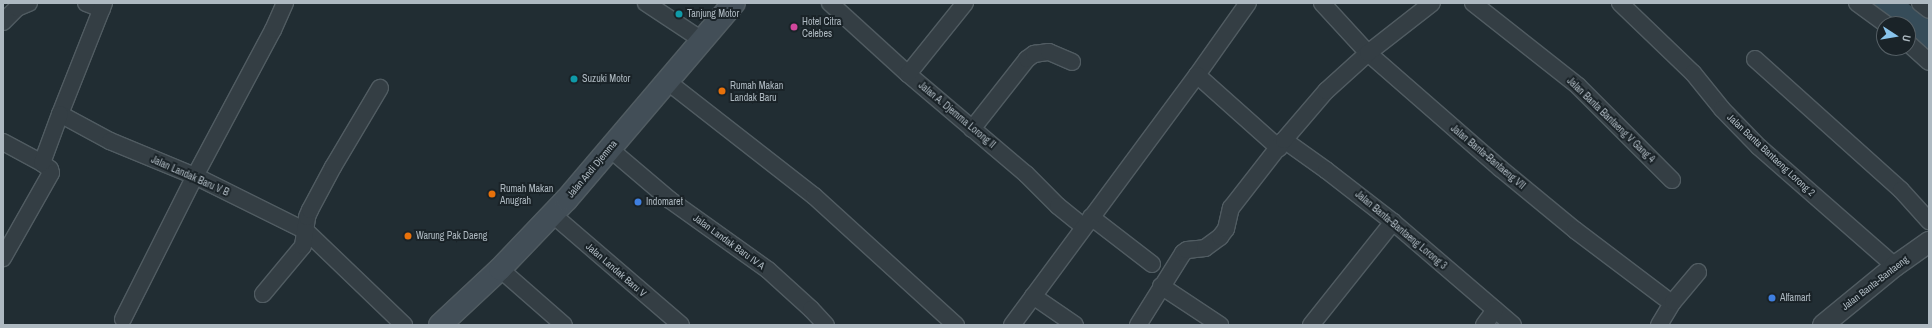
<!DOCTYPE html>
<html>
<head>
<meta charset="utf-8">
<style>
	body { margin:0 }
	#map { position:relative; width:1932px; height:328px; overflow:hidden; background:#212d33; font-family:"Archivo Narrow",sans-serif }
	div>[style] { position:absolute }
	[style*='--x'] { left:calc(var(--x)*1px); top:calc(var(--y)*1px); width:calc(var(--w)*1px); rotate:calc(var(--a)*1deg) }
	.water>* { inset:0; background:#364c59 }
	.roads { filter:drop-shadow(1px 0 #515c62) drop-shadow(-1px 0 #515c62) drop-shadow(0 1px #515c62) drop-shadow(0 -1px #515c62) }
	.minor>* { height:16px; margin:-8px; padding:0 8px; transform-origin:8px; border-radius:8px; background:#343e44 }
	.tertiary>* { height:20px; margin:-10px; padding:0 10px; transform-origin:10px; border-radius:10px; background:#343e44 }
	.secondary>* { height:22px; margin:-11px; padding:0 11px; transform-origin:11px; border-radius:11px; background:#424e57 }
	.dots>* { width:11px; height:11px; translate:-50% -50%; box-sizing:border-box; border:2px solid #1a2328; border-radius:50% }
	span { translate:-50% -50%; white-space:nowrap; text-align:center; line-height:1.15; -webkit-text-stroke:4px #1a2328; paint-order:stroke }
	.poi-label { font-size:10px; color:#aeb9c1 }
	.left { translate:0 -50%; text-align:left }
	.street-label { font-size:10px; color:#aeb9c1 }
	.frame { position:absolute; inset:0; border:4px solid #aeb9c1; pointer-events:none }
	.north { position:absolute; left:1876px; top:16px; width:40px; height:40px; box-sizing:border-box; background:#1a2328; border:1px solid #555f65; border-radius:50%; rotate:102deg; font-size:11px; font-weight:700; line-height:16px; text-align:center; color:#aeb9c1 }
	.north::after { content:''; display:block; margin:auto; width:14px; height:18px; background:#88c4ec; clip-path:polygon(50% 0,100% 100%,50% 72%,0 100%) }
</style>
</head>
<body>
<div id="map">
	<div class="water">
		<div style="clip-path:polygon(1866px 3px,1907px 3px,1929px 20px,1929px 52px,1908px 35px,1908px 24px,1895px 24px)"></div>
	</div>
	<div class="roads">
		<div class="minor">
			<div style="--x:86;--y:3;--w:17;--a:21"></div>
			<div style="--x:104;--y:3;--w:119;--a:111.6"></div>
			<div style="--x:60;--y:114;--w:57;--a:28.4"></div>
			<div style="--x:110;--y:141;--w:92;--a:22.4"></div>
			<div style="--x:195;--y:176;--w:124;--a:26.4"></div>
			<div style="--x:306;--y:231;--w:136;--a:43.8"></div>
			<div style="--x:646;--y:3;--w:67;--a:33.5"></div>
			<div style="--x:830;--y:3;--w:105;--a:42.3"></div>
			<div style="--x:908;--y:74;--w:155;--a:40.3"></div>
			<div style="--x:1026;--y:174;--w:45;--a:45"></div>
			<div style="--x:1058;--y:206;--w:33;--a:39"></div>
			<div style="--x:1322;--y:3;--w:68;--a:47.4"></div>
			<div style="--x:1368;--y:53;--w:176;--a:41.1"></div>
			<div style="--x:1501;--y:169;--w:96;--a:39.5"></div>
			<div style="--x:1575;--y:230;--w:113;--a:37.1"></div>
			<div style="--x:1473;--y:3;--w:134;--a:38.3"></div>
			<div style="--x:1578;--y:86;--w:133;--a:45"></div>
			<div style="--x:1620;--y:3;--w:101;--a:43.8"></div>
			<div style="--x:1693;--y:73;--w:46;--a:51.1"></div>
			<div style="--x:1722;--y:109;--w:53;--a:45.8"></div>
			<div style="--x:1759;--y:147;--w:181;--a:41.2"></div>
			<div style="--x:1857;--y:3;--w:36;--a:36"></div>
			<div style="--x:1920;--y:3;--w:11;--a:38"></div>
			<div style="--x:3;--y:22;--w:20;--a:-45"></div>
			<div style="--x:17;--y:8;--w:13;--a:-23"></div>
			<div style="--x:1908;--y:43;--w:28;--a:42"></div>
			<div style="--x:1755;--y:59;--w:196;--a:41.9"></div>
			<div style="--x:1901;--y:190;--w:42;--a:47.9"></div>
			<div style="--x:908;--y:74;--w:91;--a:-51.2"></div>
			<div style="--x:1197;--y:75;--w:88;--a:-54.7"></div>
			<div style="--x:668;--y:82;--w:185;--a:38"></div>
			<div style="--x:814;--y:196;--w:192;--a:42.3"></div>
			<div style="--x:972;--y:129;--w:89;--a:-51.8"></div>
			<div style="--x:1027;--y:59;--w:9;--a:-36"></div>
			<div style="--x:1034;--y:54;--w:15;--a:-8"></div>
			<div style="--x:1049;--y:52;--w:25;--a:23"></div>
			<div style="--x:1284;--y:140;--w:52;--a:35.5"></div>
			<div style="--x:1326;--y:170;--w:85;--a:37.8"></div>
			<div style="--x:1393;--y:222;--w:158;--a:40.6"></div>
			<div style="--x:3;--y:142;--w:44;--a:28.3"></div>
			<div style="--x:42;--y:163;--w:10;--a:37"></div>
			<div style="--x:50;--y:169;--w:4;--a:76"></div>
			<div style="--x:51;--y:173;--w:98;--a:119.5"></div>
			<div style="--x:610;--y:149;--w:79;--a:40.4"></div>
			<div style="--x:670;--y:200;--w:120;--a:35.5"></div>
			<div style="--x:768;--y:270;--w:58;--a:42.2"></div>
			<div style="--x:811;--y:309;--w:22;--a:47"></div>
			<div style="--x:42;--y:163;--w:52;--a:-69.8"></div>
			<div style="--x:552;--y:214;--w:170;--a:40.7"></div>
			<div style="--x:1091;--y:217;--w:77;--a:37.6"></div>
			<div style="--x:500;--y:269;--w:85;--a:41.2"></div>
			<div style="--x:1161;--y:286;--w:71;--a:33.5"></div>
			<div style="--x:263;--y:294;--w:62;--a:-50.2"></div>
			<div style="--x:303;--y:246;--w:29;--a:-82"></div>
			<div style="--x:307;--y:217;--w:8;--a:-67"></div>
			<div style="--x:310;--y:210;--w:49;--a:-61.9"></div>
			<div style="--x:333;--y:167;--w:92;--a:-59.3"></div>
			<div style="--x:1033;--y:296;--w:51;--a:34.6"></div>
			<div style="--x:123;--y:319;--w:160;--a:-63.3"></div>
			<div style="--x:195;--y:176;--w:166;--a:-61.9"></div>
			<div style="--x:273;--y:30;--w:30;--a:-66"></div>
			<div style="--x:1012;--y:325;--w:311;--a:-53.5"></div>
			<div style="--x:1197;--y:75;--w:110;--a:41.7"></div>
			<div style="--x:1138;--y:325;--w:85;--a:-58"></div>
			<div style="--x:1183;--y:253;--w:5;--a:-37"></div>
			<div style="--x:1187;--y:250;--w:18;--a:-6"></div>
			<div style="--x:1205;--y:248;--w:19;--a:-36"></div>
			<div style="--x:1220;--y:237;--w:10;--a:-53"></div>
			<div style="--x:1226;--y:229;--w:22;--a:-77"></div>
			<div style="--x:1231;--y:208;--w:86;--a:-52.1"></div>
			<div style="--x:1284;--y:140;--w:65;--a:-49.4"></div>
			<div style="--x:1326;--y:91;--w:57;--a:-42.1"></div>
			<div style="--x:1368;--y:53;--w:81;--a:-38"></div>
			<div style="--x:1311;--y:325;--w:132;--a:-51.5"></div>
			<div style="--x:1484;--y:325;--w:19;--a:-54"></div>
			<div style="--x:1659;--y:325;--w:27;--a:-59"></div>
			<div style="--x:1673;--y:302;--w:39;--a:-50"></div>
		</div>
		<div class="tertiary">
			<div style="--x:1823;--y:325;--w:93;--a:-39.3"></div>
			<div style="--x:1895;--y:266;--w:42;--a:-35.2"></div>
		</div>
		<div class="secondary">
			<div style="--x:440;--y:325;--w:82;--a:-43"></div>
			<div style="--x:500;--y:269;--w:97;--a:-46.3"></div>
			<div style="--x:567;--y:199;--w:257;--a:-49.6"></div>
		</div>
	</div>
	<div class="dots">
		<div style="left:679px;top:14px;background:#0f9aa8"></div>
		<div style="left:794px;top:27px;background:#d1479c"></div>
		<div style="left:574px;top:79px;background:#0f9aa8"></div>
		<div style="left:722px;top:91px;background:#e8710a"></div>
		<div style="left:492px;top:194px;background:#e8710a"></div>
		<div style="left:638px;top:202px;background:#3f7fe0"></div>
		<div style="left:408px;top:236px;background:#e8710a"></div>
		<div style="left:1772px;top:298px;background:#3f7fe0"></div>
	</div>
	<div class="poi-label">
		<span class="left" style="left:687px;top:14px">Tanjung Motor</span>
		<span class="left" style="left:802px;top:27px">Hotel Citra<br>Celebes</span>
		<span class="left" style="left:582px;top:79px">Suzuki Motor</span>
		<span class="left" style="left:730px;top:91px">Rumah Makan<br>Landak Baru</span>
		<span class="left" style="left:500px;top:194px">Rumah Makan<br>Anugrah</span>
		<span class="left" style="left:646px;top:202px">Indomaret</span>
		<span class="left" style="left:416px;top:236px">Warung Pak Daeng</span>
		<span class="left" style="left:1780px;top:298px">Alfamart</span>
	</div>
	<div class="street-label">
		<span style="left:957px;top:115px;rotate:40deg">Jalan A. Djemma Lorong II</span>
		<span style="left:1611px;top:120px;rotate:44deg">Jalan Banta Bantaeng V Gang 4</span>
		<span style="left:1771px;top:155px;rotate:43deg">Jalan Banta Bantaeng Lorong 2</span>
		<span style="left:1488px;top:157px;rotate:40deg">Jalan Banta-Bantaeng VII</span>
		<span style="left:592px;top:169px;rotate:-50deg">Jalan Andi Djemma</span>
		<span style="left:190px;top:176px;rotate:24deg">Jalan Landak Baru V B</span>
		<span style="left:1401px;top:230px;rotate:40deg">Jalan Banta-Bantaeng Lorong 3</span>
		<span style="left:729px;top:242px;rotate:36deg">Jalan Landak Baru IV A</span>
		<span style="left:616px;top:270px;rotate:41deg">Jalan Landak Baru V</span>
		<span style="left:1875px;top:283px;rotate:-38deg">Jalan Banta-Bantaeng</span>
	</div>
	<div class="frame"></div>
	<div class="north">U</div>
</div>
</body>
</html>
